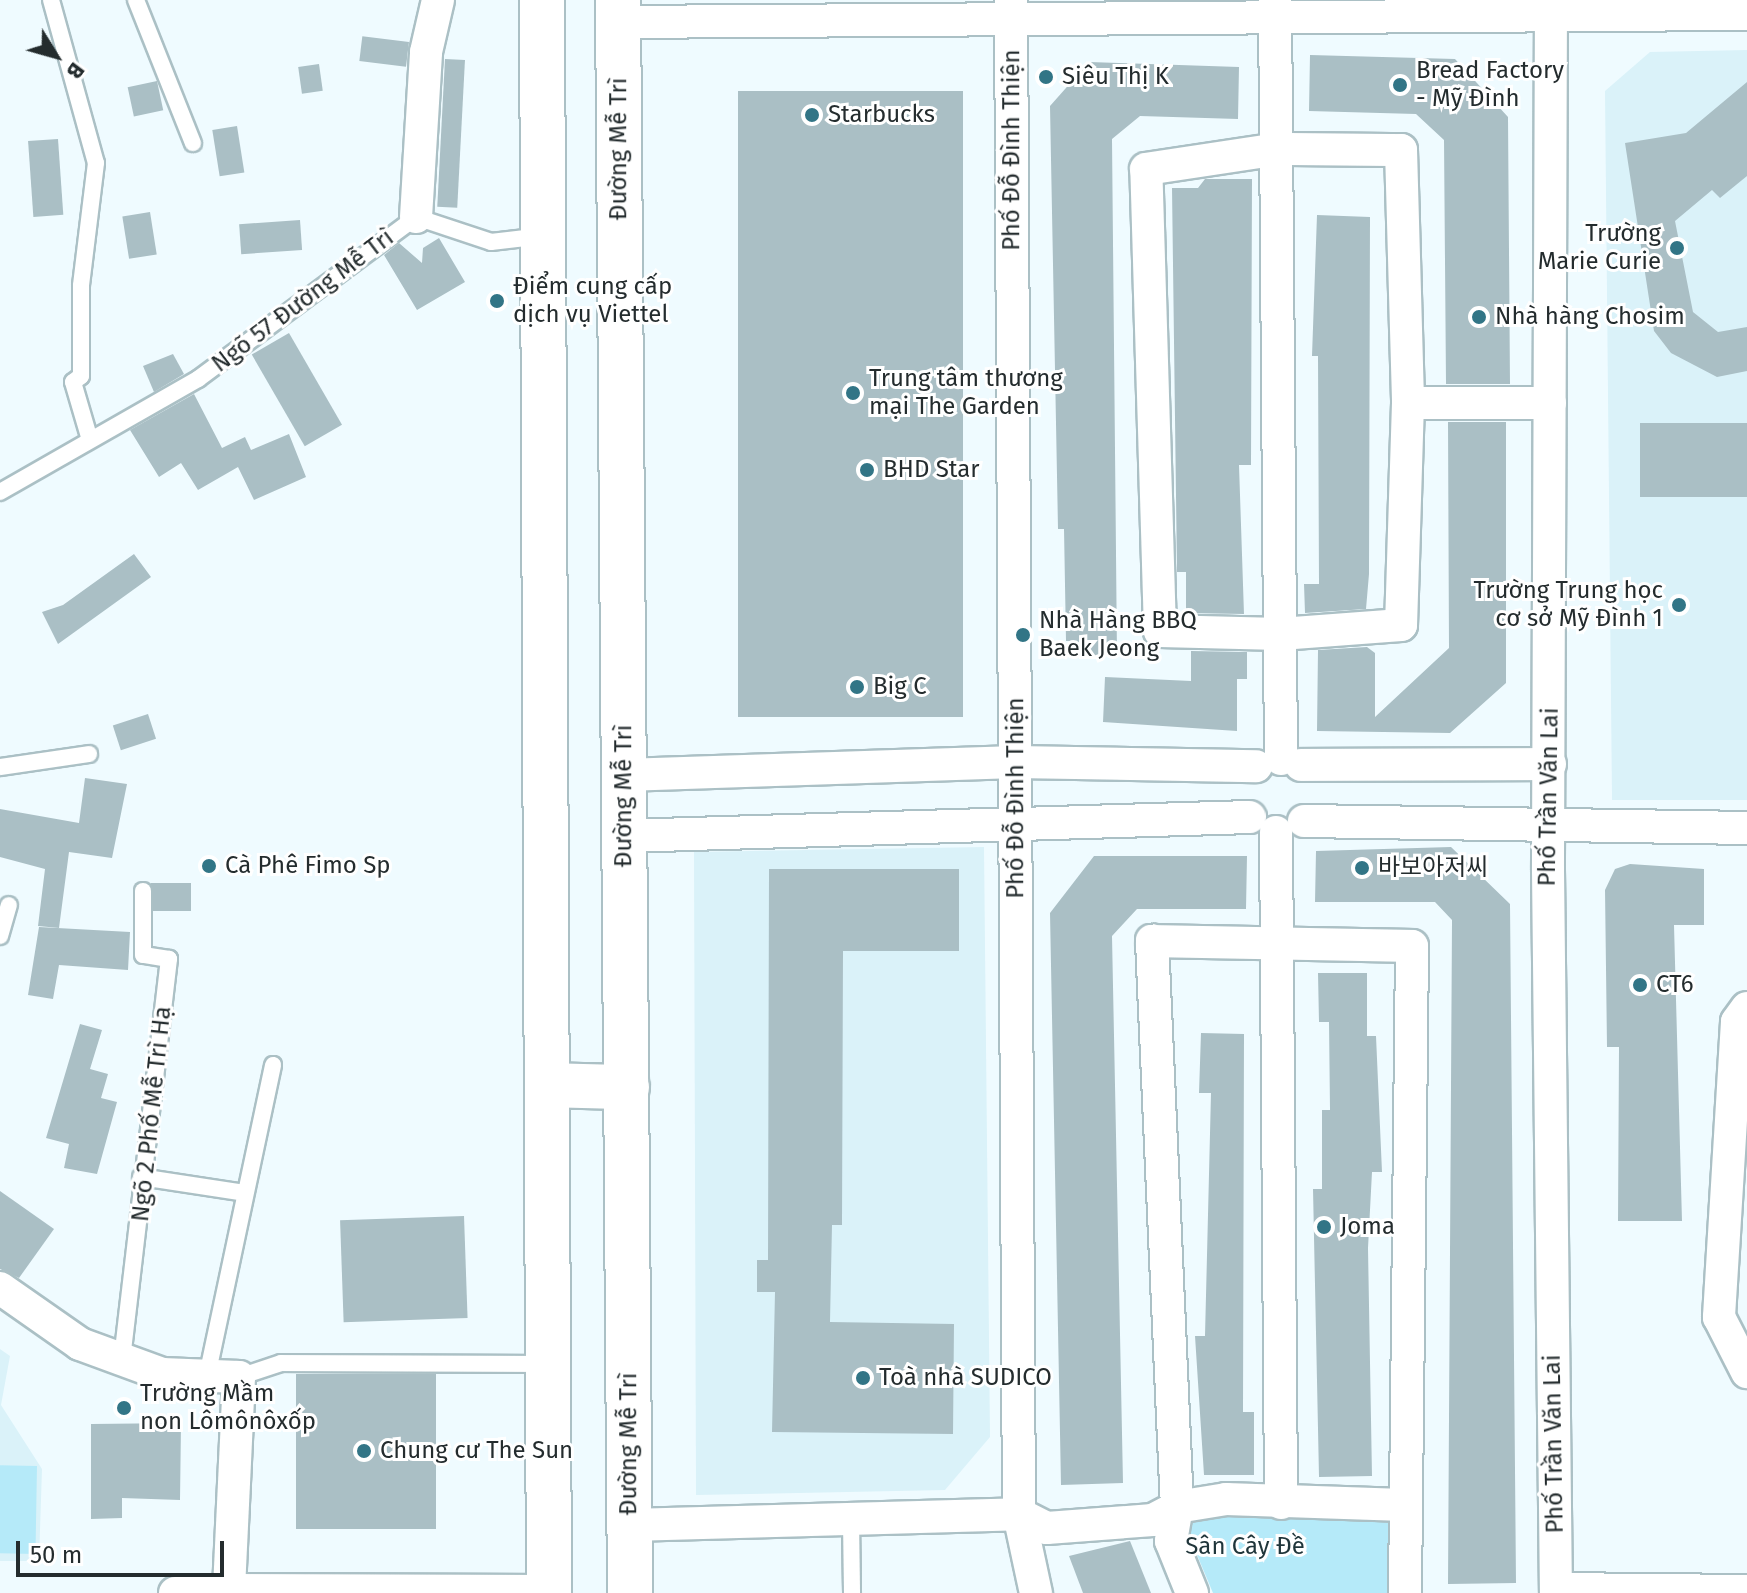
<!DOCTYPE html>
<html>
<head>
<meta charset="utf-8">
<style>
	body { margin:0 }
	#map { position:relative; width:1747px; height:1593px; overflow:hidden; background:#effbff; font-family:"Fira Sans","Noto Sans KR",sans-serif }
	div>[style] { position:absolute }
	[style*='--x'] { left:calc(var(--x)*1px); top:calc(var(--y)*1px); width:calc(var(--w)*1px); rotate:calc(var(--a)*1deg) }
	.built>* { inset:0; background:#daf2f9 }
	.green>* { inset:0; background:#b5eaf9; transform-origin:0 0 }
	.building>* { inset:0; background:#aabfc5; transform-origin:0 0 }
	.roads { filter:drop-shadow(2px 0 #abc0c5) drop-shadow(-2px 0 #abc0c5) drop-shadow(0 2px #abc0c5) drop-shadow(0 -2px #abc0c5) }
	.lane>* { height:16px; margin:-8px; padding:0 8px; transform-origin:8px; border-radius:8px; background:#fff }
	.street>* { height:32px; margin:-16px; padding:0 16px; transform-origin:16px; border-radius:16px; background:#fff }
	.secondary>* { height:44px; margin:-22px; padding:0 22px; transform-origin:22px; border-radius:22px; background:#fff }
	.dots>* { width:22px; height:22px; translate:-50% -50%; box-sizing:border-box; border:4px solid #fff; border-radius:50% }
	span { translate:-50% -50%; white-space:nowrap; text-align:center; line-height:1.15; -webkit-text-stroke:6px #fff; paint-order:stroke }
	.poi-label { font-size:24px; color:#242c2e }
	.left { translate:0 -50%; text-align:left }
	.right { translate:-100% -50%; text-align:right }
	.street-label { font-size:24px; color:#242c2e }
	.park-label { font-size:24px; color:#1f353a }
	.north { position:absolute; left:16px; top:16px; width:80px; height:80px; -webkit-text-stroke:6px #fff; paint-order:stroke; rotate:127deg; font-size:22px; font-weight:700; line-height:32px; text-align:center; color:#242c2e }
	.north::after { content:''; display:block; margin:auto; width:28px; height:36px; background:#242c2e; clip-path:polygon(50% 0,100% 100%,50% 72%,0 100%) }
	.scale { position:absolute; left:16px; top:1541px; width:208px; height:36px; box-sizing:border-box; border:4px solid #242c2e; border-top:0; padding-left:10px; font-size:24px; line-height:28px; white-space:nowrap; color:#242c2e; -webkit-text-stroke:6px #fff; paint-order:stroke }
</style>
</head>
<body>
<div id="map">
	<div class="built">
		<div style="clip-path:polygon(1747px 50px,1747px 800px,1612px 800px,1605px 91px,1650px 52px)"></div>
		<div style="clip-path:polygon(984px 847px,990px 1437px,945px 1490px,696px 1495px,694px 852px)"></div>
		<div style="clip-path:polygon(0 1349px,10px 1356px,1px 1405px,42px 1469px,39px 1561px,0 1561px)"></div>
	</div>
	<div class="green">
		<div style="left:37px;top:1466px;width:88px;height:37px;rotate:91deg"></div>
		<div style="clip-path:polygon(1404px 1505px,1405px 1593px,1213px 1593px,1177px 1507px)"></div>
	</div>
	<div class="building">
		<div style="left:409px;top:42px;width:25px;height:47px;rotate:97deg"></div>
		<div style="clip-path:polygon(1310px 55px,1455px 59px,1508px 117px,1510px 384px,1446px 384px,1444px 140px,1416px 114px,1309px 111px)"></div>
		<div style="left:445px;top:59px;width:20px;height:148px;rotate:3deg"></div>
		<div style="clip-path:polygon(1089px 62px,1239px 67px,1238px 119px,1140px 116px,1112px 139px,1117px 656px,1075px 656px,1075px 641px,1066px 641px,1064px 529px,1058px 529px,1050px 106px)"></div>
		<div style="left:319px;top:64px;width:27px;height:21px;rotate:82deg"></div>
		<div style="left:157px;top:81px;width:30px;height:30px;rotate:78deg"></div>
		<div style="clip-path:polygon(1747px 82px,1747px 176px,1720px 198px,1712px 190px,1675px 221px,1693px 312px,1718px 332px,1747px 327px,1747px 371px,1717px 377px,1671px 353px,1654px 331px,1625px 143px,1686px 133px)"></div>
		<div style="left:963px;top:91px;width:626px;height:225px;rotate:90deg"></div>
		<div style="left:237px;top:126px;width:47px;height:25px;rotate:81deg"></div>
		<div style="left:58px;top:139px;width:76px;height:30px;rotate:86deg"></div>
		<div style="clip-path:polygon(1205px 179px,1252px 179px,1251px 465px,1239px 465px,1244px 614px,1186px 613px,1186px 572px,1177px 572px,1172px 188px,1198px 188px)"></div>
		<div style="left:150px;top:212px;width:43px;height:28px;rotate:81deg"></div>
		<div style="clip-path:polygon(1317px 215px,1370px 217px,1369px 574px,1366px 609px,1305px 613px,1304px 584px,1319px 584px,1318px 356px,1312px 356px)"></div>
		<div style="left:300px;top:220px;width:30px;height:61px;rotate:86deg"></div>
		<div style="clip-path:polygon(439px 238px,465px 282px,417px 310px,384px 255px,399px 243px,422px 263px,423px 248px)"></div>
		<div style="left:289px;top:333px;width:106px;height:43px;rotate:60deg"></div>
		<div style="clip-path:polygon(173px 354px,184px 374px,154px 392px,143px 366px)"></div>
		<div style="clip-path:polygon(194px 394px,222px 448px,245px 437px,251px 450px,289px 434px,306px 477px,254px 500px,238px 467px,198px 490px,181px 463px,159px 477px,130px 430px)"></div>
		<div style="clip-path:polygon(1448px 422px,1506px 422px,1506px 683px,1450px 733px,1317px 731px,1318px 650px,1367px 647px,1375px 653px,1375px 717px,1449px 648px)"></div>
		<div style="left:1747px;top:423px;width:74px;height:107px;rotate:90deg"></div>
		<div style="clip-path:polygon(134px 554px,151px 577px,58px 644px,42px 612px,63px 605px)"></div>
		<div style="clip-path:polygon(1191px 651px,1247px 652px,1247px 679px,1237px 679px,1237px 731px,1103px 722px,1105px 677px,1191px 681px)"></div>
		<div style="left:148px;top:714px;width:26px;height:37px;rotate:72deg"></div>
		<div style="clip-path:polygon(85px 778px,127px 784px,112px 858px,69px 852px,59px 928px,38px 926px,45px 869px,0 857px,0 809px,79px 823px)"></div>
		<div style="clip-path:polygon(1451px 847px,1510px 904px,1516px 1583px,1448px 1584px,1452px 920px,1435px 902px,1315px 902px,1316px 851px)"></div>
		<div style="clip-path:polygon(1094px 856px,1247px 856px,1246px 909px,1137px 909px,1112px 936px,1123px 1483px,1061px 1485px,1050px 913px)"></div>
		<div style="clip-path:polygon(1630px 864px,1704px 869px,1704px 925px,1674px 925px,1682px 1221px,1618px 1221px,1619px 1047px,1607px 1047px,1605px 890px,1615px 869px)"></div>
		<div style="clip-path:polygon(769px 869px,959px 869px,959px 951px,843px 951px,842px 1225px,832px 1225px,830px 1322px,954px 1324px,953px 1434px,772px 1432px,775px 1292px,757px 1292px,757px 1260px,768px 1260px)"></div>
		<div style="left:191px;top:883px;width:28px;height:40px;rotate:90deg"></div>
		<div style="clip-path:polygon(39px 927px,130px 932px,128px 970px,59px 965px,53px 999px,28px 995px)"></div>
		<div style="clip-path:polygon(1318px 973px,1367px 973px,1367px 1036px,1376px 1036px,1382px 1172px,1372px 1172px,1368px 1248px,1372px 1476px,1319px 1477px,1313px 1189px,1322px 1189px,1322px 1110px,1330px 1110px,1329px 1022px,1319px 1022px)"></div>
		<div style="clip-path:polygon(80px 1024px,102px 1030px,90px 1069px,108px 1074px,101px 1098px,117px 1102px,97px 1174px,64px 1168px,69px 1144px,46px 1138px)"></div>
		<div style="clip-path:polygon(1201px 1033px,1244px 1034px,1243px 1412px,1254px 1412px,1254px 1475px,1204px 1475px,1195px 1336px,1205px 1336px,1211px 1093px,1199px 1093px)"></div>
		<div style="clip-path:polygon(0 1191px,54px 1229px,19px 1278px,0 1269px)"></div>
		<div style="left:464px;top:1216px;width:102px;height:124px;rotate:88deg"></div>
		<div style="left:296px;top:1374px;width:140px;height:155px"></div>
		<div style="clip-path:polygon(181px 1423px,180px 1500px,122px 1498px,122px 1518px,91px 1519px,91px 1424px)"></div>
		<div style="clip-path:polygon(1130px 1541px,1151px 1593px,1083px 1593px,1069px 1556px)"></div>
	</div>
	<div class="roads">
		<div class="lane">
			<div style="--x:51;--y:0;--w:169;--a:74.6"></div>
			<div style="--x:96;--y:163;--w:124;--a:97"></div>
			<div style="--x:81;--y:286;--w:90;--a:90"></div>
			<div style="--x:81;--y:376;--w:10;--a:143"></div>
			<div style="--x:73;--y:382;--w:60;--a:73.7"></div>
			<div style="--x:136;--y:0;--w:154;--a:68.3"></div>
			<div style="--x:0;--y:492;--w:228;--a:-29.7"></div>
			<div style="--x:198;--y:379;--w:272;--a:-36.6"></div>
			<div style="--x:416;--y:217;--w:79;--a:18.4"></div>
			<div style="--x:491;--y:242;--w:52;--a:-6.6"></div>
			<div style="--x:0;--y:767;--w:90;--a:-8.3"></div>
			<div style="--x:0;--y:936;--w:32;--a:-74"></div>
			<div style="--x:141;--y:1177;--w:105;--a:8.7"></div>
			<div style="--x:122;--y:1359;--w:403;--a:-83.3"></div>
			<div style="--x:169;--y:959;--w:26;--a:-171"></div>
			<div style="--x:143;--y:955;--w:64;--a:-90"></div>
			<div style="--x:207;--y:1376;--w:318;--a:-78"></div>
			<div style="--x:239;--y:1377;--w:44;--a:-18.4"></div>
			<div style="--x:281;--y:1363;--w:264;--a:0.2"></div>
			<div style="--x:851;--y:1520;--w:73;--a:89.2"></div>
		</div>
		<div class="street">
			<div style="--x:1011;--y:0;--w:1514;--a:89.7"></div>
			<div style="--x:1019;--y:1514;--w:81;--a:77.9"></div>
			<div style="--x:1275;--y:0;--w:759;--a:89.55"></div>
			<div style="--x:1551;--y:0;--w:870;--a:90.2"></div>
			<div style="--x:1548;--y:870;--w:723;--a:89.37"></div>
			<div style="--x:618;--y:22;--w:1129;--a:-0.41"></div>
			<div style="--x:1279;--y:149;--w:122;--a:0.5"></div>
			<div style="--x:1401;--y:150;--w:253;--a:88.4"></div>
			<div style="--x:1408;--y:403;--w:222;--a:91.8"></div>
			<div style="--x:1401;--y:625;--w:121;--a:175.7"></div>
			<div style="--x:1280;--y:634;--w:120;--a:-178.6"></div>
			<div style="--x:1160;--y:631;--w:462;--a:-91.7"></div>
			<div style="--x:1146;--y:169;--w:134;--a:-8.6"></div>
			<div style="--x:416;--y:217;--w:165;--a:-86.5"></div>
			<div style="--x:426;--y:52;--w:53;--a:-77"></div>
			<div style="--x:1408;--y:403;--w:142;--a:0"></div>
			<div style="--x:1301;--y:765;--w:249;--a:-0.2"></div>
			<div style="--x:624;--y:775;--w:392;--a:-1.9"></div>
			<div style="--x:1016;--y:762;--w:240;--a:1"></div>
			<div style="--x:1304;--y:821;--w:443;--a:0.9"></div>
			<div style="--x:1276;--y:832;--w:671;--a:89.57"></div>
			<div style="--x:625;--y:836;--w:625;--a:-1.74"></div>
			<div style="--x:1747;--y:1008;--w:17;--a:126"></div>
			<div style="--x:1737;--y:1022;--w:296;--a:93.5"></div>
			<div style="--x:1719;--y:1317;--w:62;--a:63"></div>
			<div style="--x:0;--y:1288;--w:98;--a:35"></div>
			<div style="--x:80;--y:1344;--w:87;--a:20.1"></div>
			<div style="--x:162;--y:1374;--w:77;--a:2.2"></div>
			<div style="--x:239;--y:1377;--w:213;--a:92.7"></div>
			<div style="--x:229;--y:1590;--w:320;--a:0.2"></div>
			<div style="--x:630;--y:1525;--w:389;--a:-1.6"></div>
			<div style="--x:1019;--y:1514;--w:31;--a:27"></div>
			<div style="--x:1047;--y:1528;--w:106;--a:-4.3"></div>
			<div style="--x:1153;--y:1520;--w:27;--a:-28"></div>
			<div style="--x:1177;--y:1507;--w:50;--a:-9.3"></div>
			<div style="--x:1226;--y:1499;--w:178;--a:1.9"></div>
			<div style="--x:1556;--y:1589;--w:191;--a:0.6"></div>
			<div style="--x:175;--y:1593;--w:54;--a:0"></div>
			<div style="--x:1192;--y:1593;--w:56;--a:-112"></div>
			<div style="--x:1171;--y:1541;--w:35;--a:-80"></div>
			<div style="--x:1177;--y:1507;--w:567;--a:-92.53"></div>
			<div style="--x:1152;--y:941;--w:260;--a:1.1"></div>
			<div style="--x:1412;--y:946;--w:647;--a:90.62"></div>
		</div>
		<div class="secondary">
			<div style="--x:542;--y:0;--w:1593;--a:89.75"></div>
			<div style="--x:618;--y:0;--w:1593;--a:89.57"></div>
			<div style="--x:548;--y:1085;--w:79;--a:1.5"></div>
		</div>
	</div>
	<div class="dots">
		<div style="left:1046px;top:77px;background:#327586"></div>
		<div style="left:1400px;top:85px;background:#327586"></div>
		<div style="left:812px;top:115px;background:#327586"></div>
		<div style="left:1677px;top:248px;background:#327586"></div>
		<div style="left:497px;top:301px;background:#327586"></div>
		<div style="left:1479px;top:317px;background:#327586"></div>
		<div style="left:853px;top:393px;background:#327586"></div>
		<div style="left:867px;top:470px;background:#327586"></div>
		<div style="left:1679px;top:605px;background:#327586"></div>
		<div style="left:1023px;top:635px;background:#327586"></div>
		<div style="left:857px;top:687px;background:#327586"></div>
		<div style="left:209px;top:866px;background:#327586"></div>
		<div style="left:1362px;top:868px;background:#327586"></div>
		<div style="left:1640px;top:985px;background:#327586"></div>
		<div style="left:1324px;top:1227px;background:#327586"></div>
		<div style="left:863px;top:1378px;background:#327586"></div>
		<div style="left:124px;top:1408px;background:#327586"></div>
		<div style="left:364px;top:1451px;background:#327586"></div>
	</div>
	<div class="poi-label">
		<span class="left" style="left:1416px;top:85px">Bread Factory<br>- Mỹ Đình</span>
		<span class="left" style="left:1062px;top:77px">Siêu Thị K</span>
		<span class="left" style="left:828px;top:115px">Starbucks</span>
		<span class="right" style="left:1661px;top:248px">Trường<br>Marie Curie</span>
		<span class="left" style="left:513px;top:301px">Điểm cung cấp<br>dịch vụ Viettel</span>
		<span class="left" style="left:1495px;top:317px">Nhà hàng Chosim</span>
		<span class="left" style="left:869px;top:393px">Trung tâm thương<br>mại The Garden</span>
		<span class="left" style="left:883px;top:470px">BHD Star</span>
		<span class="right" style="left:1663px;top:605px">Trường Trung học<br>cơ sở Mỹ Đình 1</span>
		<span class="left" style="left:1039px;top:635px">Nhà Hàng BBQ<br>Baek Jeong</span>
		<span class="left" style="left:873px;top:687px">Big C</span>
		<span class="left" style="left:225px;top:866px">Cà Phê Fimo Sp</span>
		<span class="left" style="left:1378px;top:868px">바보아저씨</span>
		<span class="left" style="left:1656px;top:985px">CT6</span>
		<span class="left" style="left:1340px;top:1227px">Joma</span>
		<span class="left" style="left:879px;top:1378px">Toà nhà SUDICO</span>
		<span class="left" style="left:140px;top:1408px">Trường Mầm<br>non Lômônôxốp</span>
		<span class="left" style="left:380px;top:1451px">Chung cư The Sun</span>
	</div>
	<div class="street-label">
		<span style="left:619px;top:149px;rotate:-90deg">Đường Mễ Trì</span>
		<span style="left:1012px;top:150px;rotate:-90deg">Phố Đỗ Đình Thiện</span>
		<span style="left:303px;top:301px;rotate:-37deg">Ngõ 57 Đường Mễ Trì</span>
		<span style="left:624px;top:796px;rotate:-90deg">Đường Mễ Trì</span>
		<span style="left:1549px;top:797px;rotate:-89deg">Phố Trần Văn Lai</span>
		<span style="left:1016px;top:798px;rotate:-90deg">Phố Đỗ Đình Thiện</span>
		<span style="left:152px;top:1114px;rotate:-84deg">Ngõ 2 Phố Mễ Trì Hạ</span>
		<span style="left:629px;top:1444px;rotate:-90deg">Đường Mễ Trì</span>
		<span style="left:1554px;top:1444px;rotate:-91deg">Phố Trần Văn Lai</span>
	</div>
	<div class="park-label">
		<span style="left:1245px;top:1547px">Sân Cây Đề</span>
	</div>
	<div class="north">B</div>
	<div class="scale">50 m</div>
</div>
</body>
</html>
